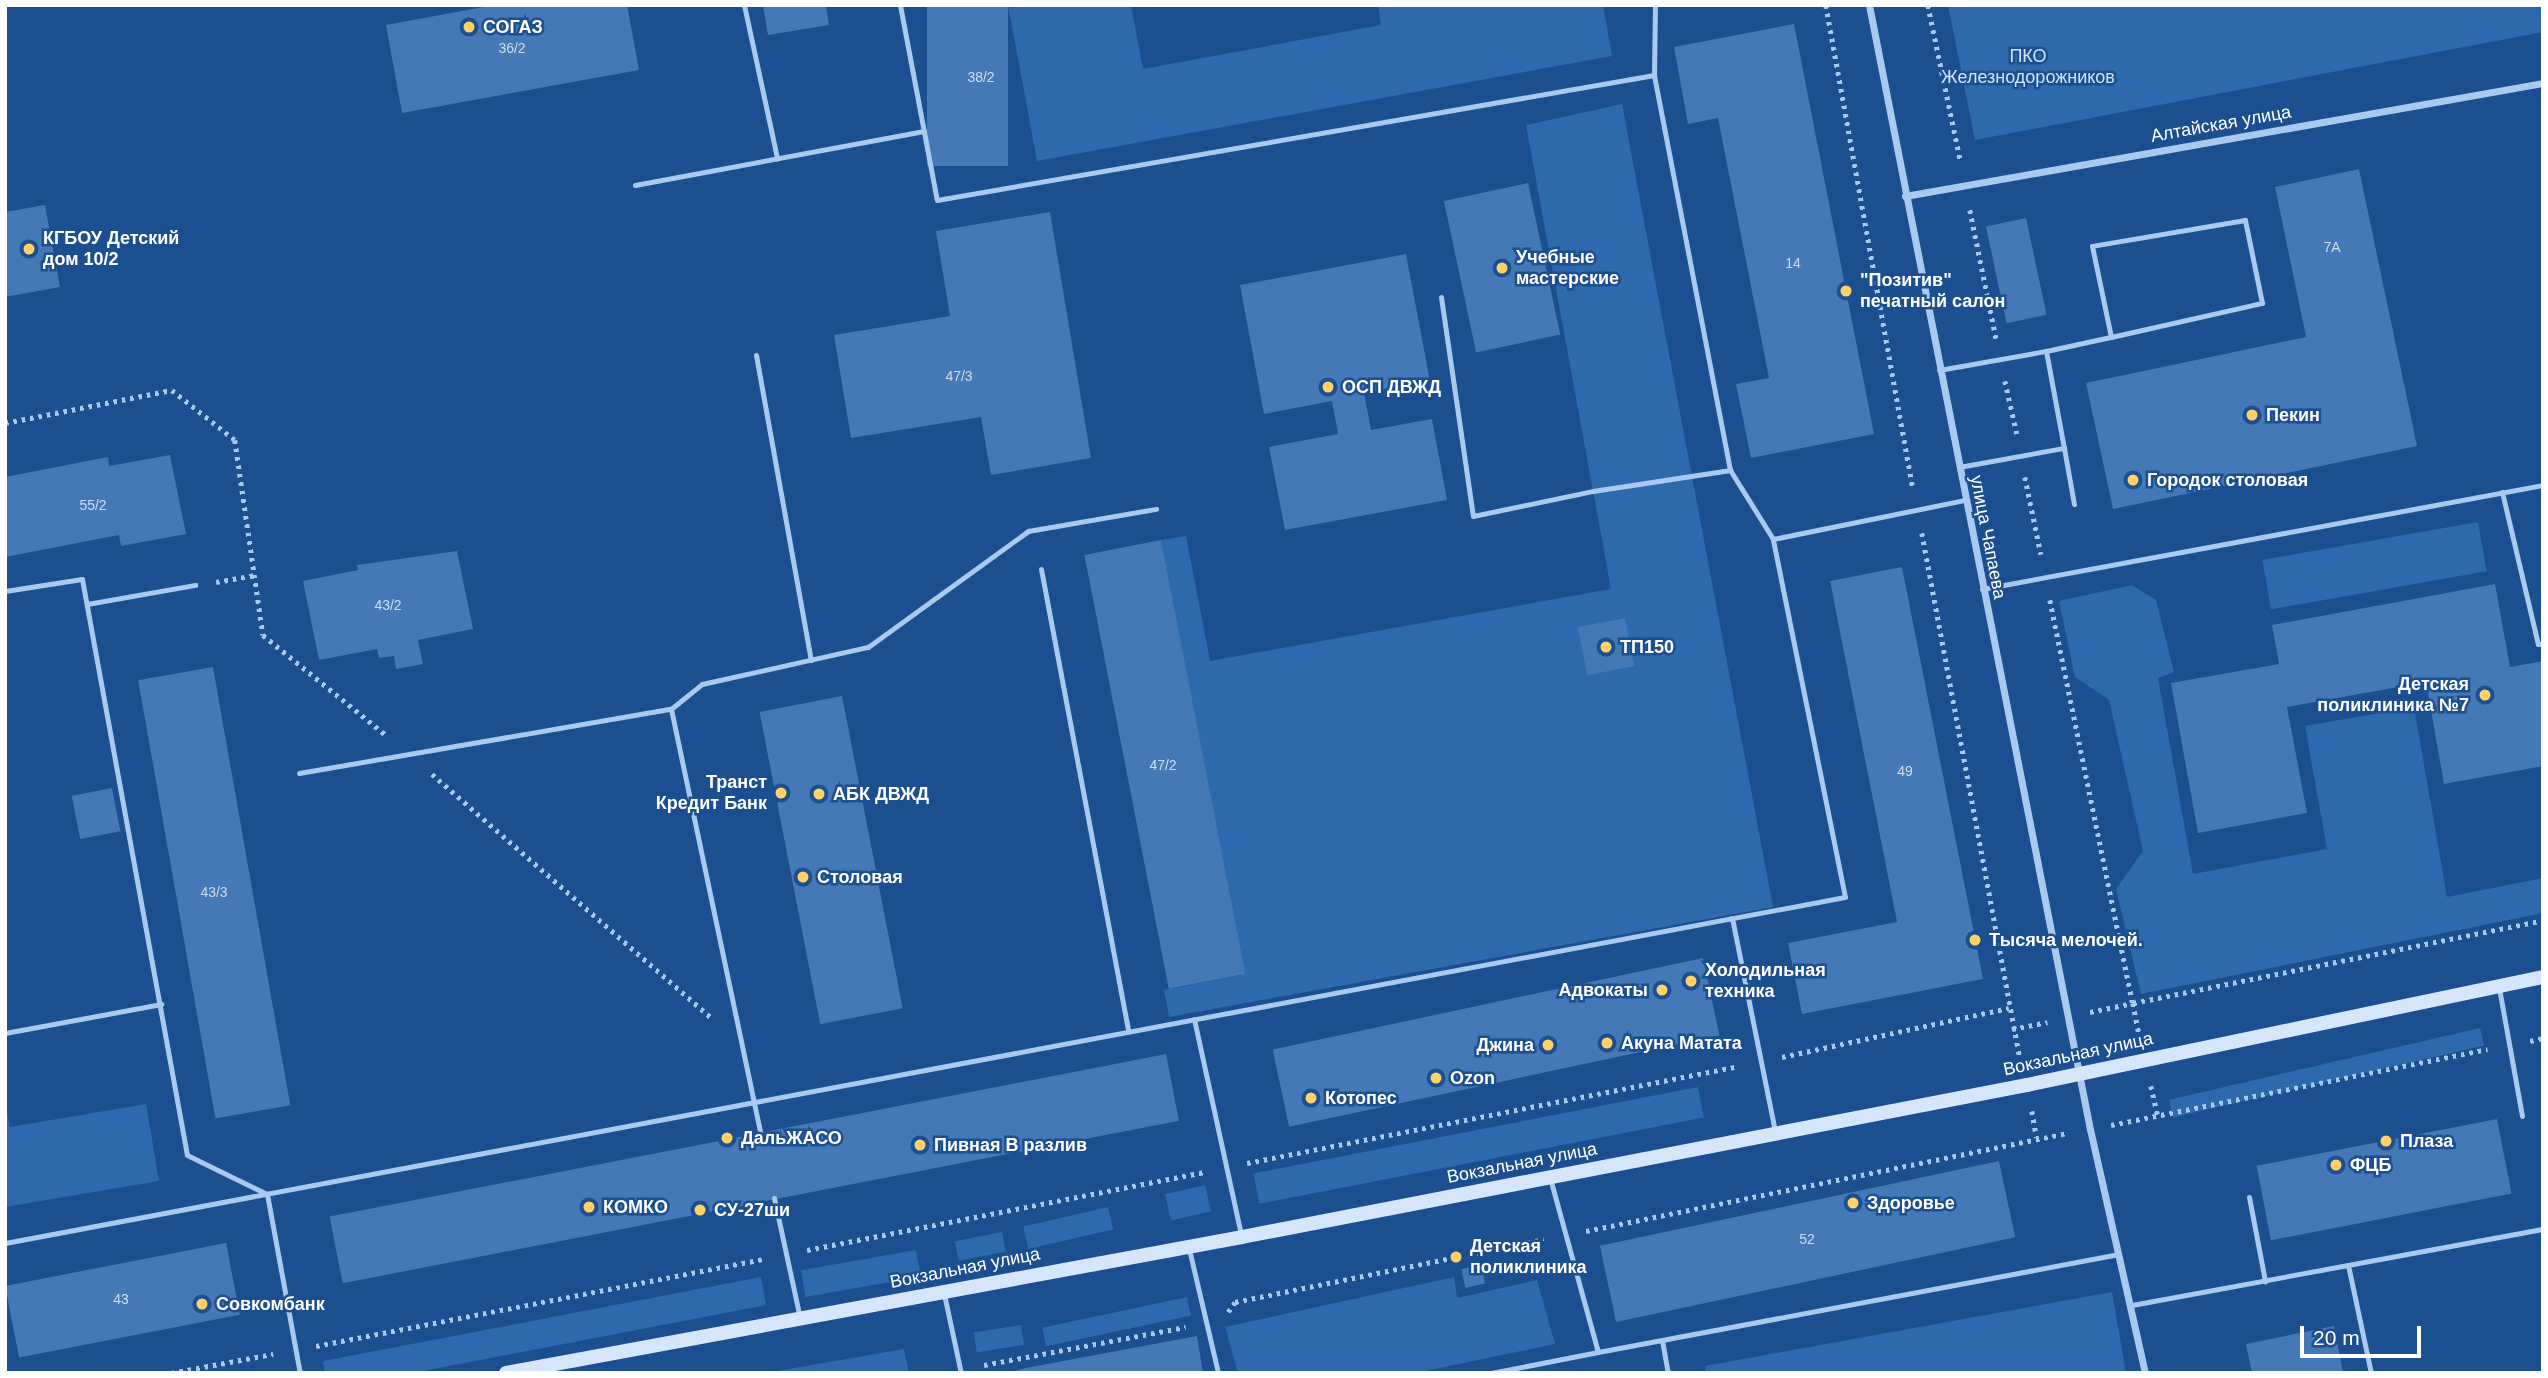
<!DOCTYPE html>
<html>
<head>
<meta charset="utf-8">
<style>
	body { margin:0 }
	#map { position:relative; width:2548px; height:1378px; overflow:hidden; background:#1b4f8f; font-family:Helvetica,sans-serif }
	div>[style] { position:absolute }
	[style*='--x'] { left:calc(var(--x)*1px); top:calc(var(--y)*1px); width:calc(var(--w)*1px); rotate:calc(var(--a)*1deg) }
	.green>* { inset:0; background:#2e69ad; transform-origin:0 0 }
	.building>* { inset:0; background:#4478b7; transform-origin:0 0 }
	.path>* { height:4.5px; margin-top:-2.25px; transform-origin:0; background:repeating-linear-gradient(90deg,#a9c9ee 0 3.5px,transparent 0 8.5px) }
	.service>* { height:5px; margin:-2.5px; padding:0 2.5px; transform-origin:2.5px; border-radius:2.5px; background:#a9c9ee }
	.minor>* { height:7px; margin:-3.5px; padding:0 3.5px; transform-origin:3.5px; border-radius:3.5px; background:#a9c9ee }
	.secondary>* { height:14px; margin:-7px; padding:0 7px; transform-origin:7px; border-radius:7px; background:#d6e6fa }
	.dots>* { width:19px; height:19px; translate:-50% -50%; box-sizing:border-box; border:4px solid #1b4f8f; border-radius:50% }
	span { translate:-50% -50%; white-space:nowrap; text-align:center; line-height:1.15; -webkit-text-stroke:5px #1b4f8f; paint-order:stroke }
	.number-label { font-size:14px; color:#d0dded }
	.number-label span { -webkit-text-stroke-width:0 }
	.poi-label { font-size:18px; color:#fff; font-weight:700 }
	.left { translate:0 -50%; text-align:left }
	.right { translate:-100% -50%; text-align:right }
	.park-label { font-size:18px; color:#cfe3fa }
	.street-label { font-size:18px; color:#fff }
	.frame { position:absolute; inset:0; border:7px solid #fff; pointer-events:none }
	.scale { position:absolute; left:2300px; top:1326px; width:121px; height:32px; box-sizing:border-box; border:4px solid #fff; border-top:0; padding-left:9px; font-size:21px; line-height:24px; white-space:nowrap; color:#fff; -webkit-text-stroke:5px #1b4f8f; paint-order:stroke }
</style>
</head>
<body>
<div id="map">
	<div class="green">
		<div style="clip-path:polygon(1008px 5px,1131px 5px,1143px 69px,1381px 25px,1378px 5px,1603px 5px,1612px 56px,1037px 161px)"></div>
		<div style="clip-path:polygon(1948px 5px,2543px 5px,2543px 32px,1975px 140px)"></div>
		<div style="clip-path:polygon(1622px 104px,1773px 907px,1169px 1017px,1164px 990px,1241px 975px,1161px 540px,1186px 536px,1210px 661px,1611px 589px,1526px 125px)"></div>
		<div style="left:2478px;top:522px;width:50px;height:219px;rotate:80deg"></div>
		<div style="clip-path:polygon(2132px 585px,2156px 600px,2174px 672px,2158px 678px,2193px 874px,2327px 849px,2305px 726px,2414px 707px,2447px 897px,2543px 878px,2543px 913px,2141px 994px,2116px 889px,2143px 851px,2109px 700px,2075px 677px,2059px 601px)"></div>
		<div style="left:2480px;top:1028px;width:18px;height:319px;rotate:77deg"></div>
		<div style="left:1698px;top:1087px;width:31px;height:453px;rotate:79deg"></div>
		<div style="clip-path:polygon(5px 1100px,10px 1127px,146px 1104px,159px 1181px,5px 1207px)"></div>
		<div style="left:1205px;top:1185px;width:27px;height:41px;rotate:77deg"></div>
		<div style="left:1108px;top:1207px;width:23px;height:87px;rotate:77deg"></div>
		<div style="left:1002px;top:1232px;width:20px;height:48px;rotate:79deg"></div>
		<div style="left:916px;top:1250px;width:27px;height:117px;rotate:80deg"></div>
		<div style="clip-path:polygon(761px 1277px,766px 1305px,413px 1373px,325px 1373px,323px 1361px)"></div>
		<div style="clip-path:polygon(1454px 1277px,1457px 1298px,1537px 1280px,1555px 1344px,1416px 1373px,1238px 1373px,1225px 1327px)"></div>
		<div style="clip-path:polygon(2112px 1292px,2126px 1373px,1706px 1373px,1705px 1366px)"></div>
		<div style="left:1187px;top:1297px;width:19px;height:148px;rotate:78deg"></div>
		<div style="left:1021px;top:1325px;width:20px;height:48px;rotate:81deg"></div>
		<div style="clip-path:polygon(904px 1349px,909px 1373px,766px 1373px)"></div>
	</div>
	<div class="building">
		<div style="clip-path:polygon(494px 5px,627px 5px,639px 70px,402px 113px,386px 25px)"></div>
		<div style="clip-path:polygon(763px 5px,826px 5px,829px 25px,768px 35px)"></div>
		<div style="left:927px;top:5px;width:81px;height:161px"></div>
		<div style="clip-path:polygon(1794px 24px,1874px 434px,1751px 458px,1736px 384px,1769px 378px,1718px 118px,1688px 124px,1674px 47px)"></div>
		<div style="clip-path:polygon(2359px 169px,2417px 446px,2113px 509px,2086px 383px,2306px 337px,2275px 187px)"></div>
		<div style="left:1528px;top:183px;width:155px;height:86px;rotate:78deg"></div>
		<div style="clip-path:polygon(45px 205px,60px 287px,5px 297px,5px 212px)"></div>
		<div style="clip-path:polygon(1050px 212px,1091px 458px,991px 475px,981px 417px,851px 438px,834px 335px,950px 316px,936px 231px)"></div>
		<div style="left:2026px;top:218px;width:99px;height:41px;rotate:78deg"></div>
		<div style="clip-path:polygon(1406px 254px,1430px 381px,1364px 393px,1371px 430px,1432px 419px,1447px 500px,1285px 530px,1269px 447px,1338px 434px,1332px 401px,1264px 414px,1240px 285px)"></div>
		<div style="clip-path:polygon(170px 455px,186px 534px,121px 546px,119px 535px,5px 557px,5px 477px,108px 457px,109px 466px)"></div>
		<div style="left:1161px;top:540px;width:442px;height:78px;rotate:79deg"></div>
		<div style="clip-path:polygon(457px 551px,473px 629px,418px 640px,423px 664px,396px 669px,394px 656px,379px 658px,377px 649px,319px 660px,303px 581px,358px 570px,357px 565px)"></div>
		<div style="clip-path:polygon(1902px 567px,1983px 979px,1802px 1014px,1788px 943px,1897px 922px,1830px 581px)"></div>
		<div style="clip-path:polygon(2495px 584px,2510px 667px,2543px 661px,2543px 766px,2444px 784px,2426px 682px,2287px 707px,2307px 813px,2198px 833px,2171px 683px,2279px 664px,2272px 625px)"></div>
		<div style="left:1625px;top:618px;width:49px;height:48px;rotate:79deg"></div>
		<div style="left:213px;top:667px;width:445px;height:76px;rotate:80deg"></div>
		<div style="left:842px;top:696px;width:318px;height:84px;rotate:79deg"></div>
		<div style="left:112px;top:788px;width:44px;height:41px;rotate:79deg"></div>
		<div style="left:1703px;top:958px;width:79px;height:440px;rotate:78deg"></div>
		<div style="left:1166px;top:1054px;width:68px;height:852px;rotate:79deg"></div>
		<div style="left:2497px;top:1119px;width:76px;height:245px;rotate:79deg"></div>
		<div style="left:1999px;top:1161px;width:78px;height:408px;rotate:78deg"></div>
		<div style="left:226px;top:1243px;width:73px;height:225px;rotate:79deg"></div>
		<div style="left:1481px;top:1265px;width:19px;height:20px;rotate:78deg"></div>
		<div style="clip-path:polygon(2334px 1326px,2343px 1373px,2252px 1373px,2246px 1344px)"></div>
		<div style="clip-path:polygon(1197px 1336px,1203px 1373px,1007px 1373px,1026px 1368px)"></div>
	</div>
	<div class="path">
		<div style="--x:1826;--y:5;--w:490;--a:79.8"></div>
		<div style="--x:1928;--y:5;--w:161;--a:78.2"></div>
		<div style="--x:1970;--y:210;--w:131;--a:78.5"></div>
		<div style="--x:2005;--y:381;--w:54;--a:77.2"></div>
		<div style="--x:5;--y:423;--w:170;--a:-11.2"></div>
		<div style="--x:172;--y:390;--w:80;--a:38.4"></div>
		<div style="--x:235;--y:440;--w:197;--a:81.8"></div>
		<div style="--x:263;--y:635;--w:157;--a:39.1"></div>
		<div style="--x:2025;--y:477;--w:79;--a:78.3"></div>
		<div style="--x:1922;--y:533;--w:534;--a:79.43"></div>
		<div style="--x:216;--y:582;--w:40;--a:-10"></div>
		<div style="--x:2050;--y:600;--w:411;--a:78.4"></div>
		<div style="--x:2133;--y:1003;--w:418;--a:-11.4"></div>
		<div style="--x:432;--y:774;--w:373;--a:41.1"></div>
		<div style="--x:2090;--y:1012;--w:44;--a:-11.8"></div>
		<div style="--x:2133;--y:1003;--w:31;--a:79"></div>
		<div style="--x:2012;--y:1029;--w:36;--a:-11"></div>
		<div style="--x:2530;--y:1041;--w:13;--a:-13"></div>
		<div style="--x:1782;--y:1057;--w:232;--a:-12.2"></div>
		<div style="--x:2151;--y:1086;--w:31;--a:77"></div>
		<div style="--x:2032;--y:1111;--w:27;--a:80"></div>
		<div style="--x:2111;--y:1125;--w:384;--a:-11.4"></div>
		<div style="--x:1247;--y:1163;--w:501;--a:-11.15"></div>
		<div style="--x:1586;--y:1231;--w:492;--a:-11.5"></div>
		<div style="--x:807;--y:1250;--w:405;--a:-11.1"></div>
		<div style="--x:1228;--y:1312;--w:12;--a:-55"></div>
		<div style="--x:1235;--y:1302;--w:315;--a:-11.5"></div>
		<div style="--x:316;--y:1346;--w:456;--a:-11"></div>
		<div style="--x:984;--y:1365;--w:205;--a:-10.7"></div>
		<div style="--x:171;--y:1373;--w:104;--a:-10.6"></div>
	</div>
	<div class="service">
		<div style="--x:744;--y:5;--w:157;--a:77.8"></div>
		<div style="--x:900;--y:5;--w:198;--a:79.3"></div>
		<div style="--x:937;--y:200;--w:728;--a:-9.89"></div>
		<div style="--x:635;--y:185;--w:294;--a:-10.6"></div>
		<div style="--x:1441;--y:297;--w:221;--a:81.7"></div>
		<div style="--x:1473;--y:516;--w:123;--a:-11.8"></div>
		<div style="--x:1593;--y:491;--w:139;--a:-8.7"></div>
		<div style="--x:2046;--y:351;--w:99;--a:79.5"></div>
		<div style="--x:756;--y:355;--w:310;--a:79.8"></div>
		<div style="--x:1939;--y:370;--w:109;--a:-10.1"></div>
		<div style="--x:2046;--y:351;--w:66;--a:-12.2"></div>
		<div style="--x:2111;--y:337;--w:155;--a:-12.7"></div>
		<div style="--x:2262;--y:303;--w:85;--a:-101.6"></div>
		<div style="--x:2245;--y:220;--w:155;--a:170.4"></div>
		<div style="--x:2092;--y:246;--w:93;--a:78.2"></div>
		<div style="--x:1959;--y:467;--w:107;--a:-10.3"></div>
		<div style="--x:2064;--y:448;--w:57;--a:79.9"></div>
		<div style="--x:2502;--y:492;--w:156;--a:76.7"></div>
		<div style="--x:2538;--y:644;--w:5;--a:0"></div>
		<div style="--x:1773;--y:539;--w:196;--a:-11.5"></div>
		<div style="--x:1041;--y:569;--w:470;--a:79.3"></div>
		<div style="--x:1982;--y:589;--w:571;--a:-10.5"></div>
		<div style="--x:5;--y:591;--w:78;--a:-8.9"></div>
		<div style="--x:82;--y:579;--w:585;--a:79.67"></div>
		<div style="--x:187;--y:1155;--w:89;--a:26"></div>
		<div style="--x:267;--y:1194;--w:182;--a:79.6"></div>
		<div style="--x:87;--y:604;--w:110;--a:-10"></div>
		<div style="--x:671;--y:709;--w:40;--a:-39"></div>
		<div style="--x:702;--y:684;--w:170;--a:-12.6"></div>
		<div style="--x:868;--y:647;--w:198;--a:-35.9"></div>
		<div style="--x:1028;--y:531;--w:130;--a:-9.8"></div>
		<div style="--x:299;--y:773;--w:377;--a:-9.8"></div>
		<div style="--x:671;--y:709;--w:431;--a:78.1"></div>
		<div style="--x:1732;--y:918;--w:218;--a:78.6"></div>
		<div style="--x:2499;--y:988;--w:130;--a:79.8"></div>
		<div style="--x:1194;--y:1019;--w:221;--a:77.7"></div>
		<div style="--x:5;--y:1033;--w:159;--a:-10.5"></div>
		<div style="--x:1550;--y:1178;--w:180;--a:74.6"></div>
		<div style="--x:1598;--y:1352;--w:530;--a:-10.65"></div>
		<div style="--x:2249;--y:1197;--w:86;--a:79.2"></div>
		<div style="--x:774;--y:1198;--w:123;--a:77.8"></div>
		<div style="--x:5;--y:1243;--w:1872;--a:-10.65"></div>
		<div style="--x:1845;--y:897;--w:365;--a:-101.4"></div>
		<div style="--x:1773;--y:539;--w:81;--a:-121.9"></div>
		<div style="--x:1730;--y:470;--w:402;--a:-100.9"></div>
		<div style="--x:1654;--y:75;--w:70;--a:-89.2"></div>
		<div style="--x:1189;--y:1249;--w:127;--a:76.8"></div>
		<div style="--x:2348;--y:1265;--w:110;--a:78"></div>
		<div style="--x:944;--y:1294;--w:81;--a:77.9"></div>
		<div style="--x:2132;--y:1305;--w:418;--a:-10.5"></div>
		<div style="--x:1662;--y:1340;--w:34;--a:80"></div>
		<div style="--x:1491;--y:1373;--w:109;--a:-11.1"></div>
	</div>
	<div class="minor">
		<div style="--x:1869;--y:5;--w:1146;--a:78.88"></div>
		<div style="--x:2090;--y:1129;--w:250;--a:77.3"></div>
		<div style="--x:1905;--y:196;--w:648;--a:-10.04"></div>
	</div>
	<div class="secondary">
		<div style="--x:506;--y:1373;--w:748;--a:-10.47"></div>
		<div style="--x:1242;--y:1237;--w:800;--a:-10.96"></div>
		<div style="--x:2027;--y:1085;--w:527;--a:-11.82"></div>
	</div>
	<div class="dots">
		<div style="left:469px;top:27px;background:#ffd166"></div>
		<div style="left:29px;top:249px;background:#ffd166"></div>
		<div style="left:1502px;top:268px;background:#ffd166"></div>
		<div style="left:1846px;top:291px;background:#ffd166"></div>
		<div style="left:1328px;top:387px;background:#ffd166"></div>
		<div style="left:2252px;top:415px;background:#ffd166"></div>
		<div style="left:2133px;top:480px;background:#ffd166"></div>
		<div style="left:1606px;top:647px;background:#ffd166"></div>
		<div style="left:2485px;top:695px;background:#ffd166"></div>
		<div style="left:781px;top:793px;background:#ffd166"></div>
		<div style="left:819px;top:794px;background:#ffd166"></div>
		<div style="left:803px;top:877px;background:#ffd166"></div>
		<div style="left:1975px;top:940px;background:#ffd166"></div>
		<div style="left:1691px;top:981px;background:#ffd166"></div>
		<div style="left:1662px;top:990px;background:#ffd166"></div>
		<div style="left:1607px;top:1043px;background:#ffd166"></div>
		<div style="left:1548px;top:1045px;background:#ffd166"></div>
		<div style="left:1436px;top:1078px;background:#ffd166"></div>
		<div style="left:1311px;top:1098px;background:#ffd166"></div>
		<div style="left:727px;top:1138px;background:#ffd166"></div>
		<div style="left:2386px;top:1141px;background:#ffd166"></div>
		<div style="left:920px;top:1145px;background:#ffd166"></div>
		<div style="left:2336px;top:1165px;background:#ffd166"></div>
		<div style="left:1853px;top:1203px;background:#ffd166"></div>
		<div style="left:589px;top:1207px;background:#ffd166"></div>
		<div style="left:700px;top:1210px;background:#ffd166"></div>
		<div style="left:1456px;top:1257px;background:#ffd166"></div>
		<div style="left:202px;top:1304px;background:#ffd166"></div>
	</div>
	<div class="number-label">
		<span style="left:512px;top:48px">36/2</span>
		<span style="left:981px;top:77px">38/2</span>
		<span style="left:2332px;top:247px">7А</span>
		<span style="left:1793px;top:263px">14</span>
		<span style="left:959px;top:376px">47/3</span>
		<span style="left:93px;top:505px">55/2</span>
		<span style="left:388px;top:605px">43/2</span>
		<span style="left:1163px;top:765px">47/2</span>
		<span style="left:1905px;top:771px">49</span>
		<span style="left:214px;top:892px">43/3</span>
		<span style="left:1807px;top:1239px">52</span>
		<span style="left:121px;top:1299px">43</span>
	</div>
	<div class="poi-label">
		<span class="left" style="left:483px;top:27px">СОГАЗ</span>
		<span class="left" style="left:43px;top:249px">КГБОУ Детский<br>дом 10/2</span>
		<span class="left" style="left:1516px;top:268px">Учебные<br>мастерские</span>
		<span class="left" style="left:1860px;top:291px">"Позитив"<br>печатный салон</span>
		<span class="left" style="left:1342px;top:387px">ОСП ДВЖД</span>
		<span class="left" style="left:2266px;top:415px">Пекин</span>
		<span class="left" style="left:2147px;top:480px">Городок столовая</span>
		<span class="left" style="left:1620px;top:647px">ТП150</span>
		<span class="right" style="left:2469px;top:695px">Детская<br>поликлиника №7</span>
		<span class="right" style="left:767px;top:793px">Транст<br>Кредит Банк</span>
		<span class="left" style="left:833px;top:794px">АБК ДВЖД</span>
		<span class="left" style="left:817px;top:877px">Столовая</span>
		<span class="left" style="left:1989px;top:940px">Тысяча мелочей.</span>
		<span class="left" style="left:1705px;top:981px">Холодильная<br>техника</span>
		<span class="right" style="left:1648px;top:990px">Адвокаты</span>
		<span class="left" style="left:1621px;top:1043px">Акуна Матата</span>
		<span class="right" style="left:1534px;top:1045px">Джина</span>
		<span class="left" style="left:1450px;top:1078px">Ozon</span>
		<span class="left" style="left:1325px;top:1098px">Котопес</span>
		<span class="left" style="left:741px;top:1138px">ДальЖАСО</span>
		<span class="left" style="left:2400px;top:1141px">Плаза</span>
		<span class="left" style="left:934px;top:1145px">Пивная В разлив</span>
		<span class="left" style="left:2350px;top:1165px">ФЦБ</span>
		<span class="left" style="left:1867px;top:1203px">Здоровье</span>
		<span class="left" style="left:603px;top:1207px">КОМКО</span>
		<span class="left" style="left:714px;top:1210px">СУ-27ши</span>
		<span class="left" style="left:1470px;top:1257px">Детская<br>поликлиника</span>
		<span class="left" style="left:216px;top:1304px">Совкомбанк</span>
	</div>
	<div class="park-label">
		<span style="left:2028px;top:67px">ПКО<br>Железнодорожников</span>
	</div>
	<div class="street-label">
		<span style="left:2221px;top:124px;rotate:-10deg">Алтайская улица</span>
		<span style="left:1988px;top:537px;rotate:79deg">улица Чапаева</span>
		<span style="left:2078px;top:1054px;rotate:-12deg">Вокзальная улица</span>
		<span style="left:1522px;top:1163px;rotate:-11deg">Вокзальная улица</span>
		<span style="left:965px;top:1268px;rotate:-11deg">Вокзальная улица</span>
	</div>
	<div class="frame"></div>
	<div class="scale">20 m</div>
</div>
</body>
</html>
